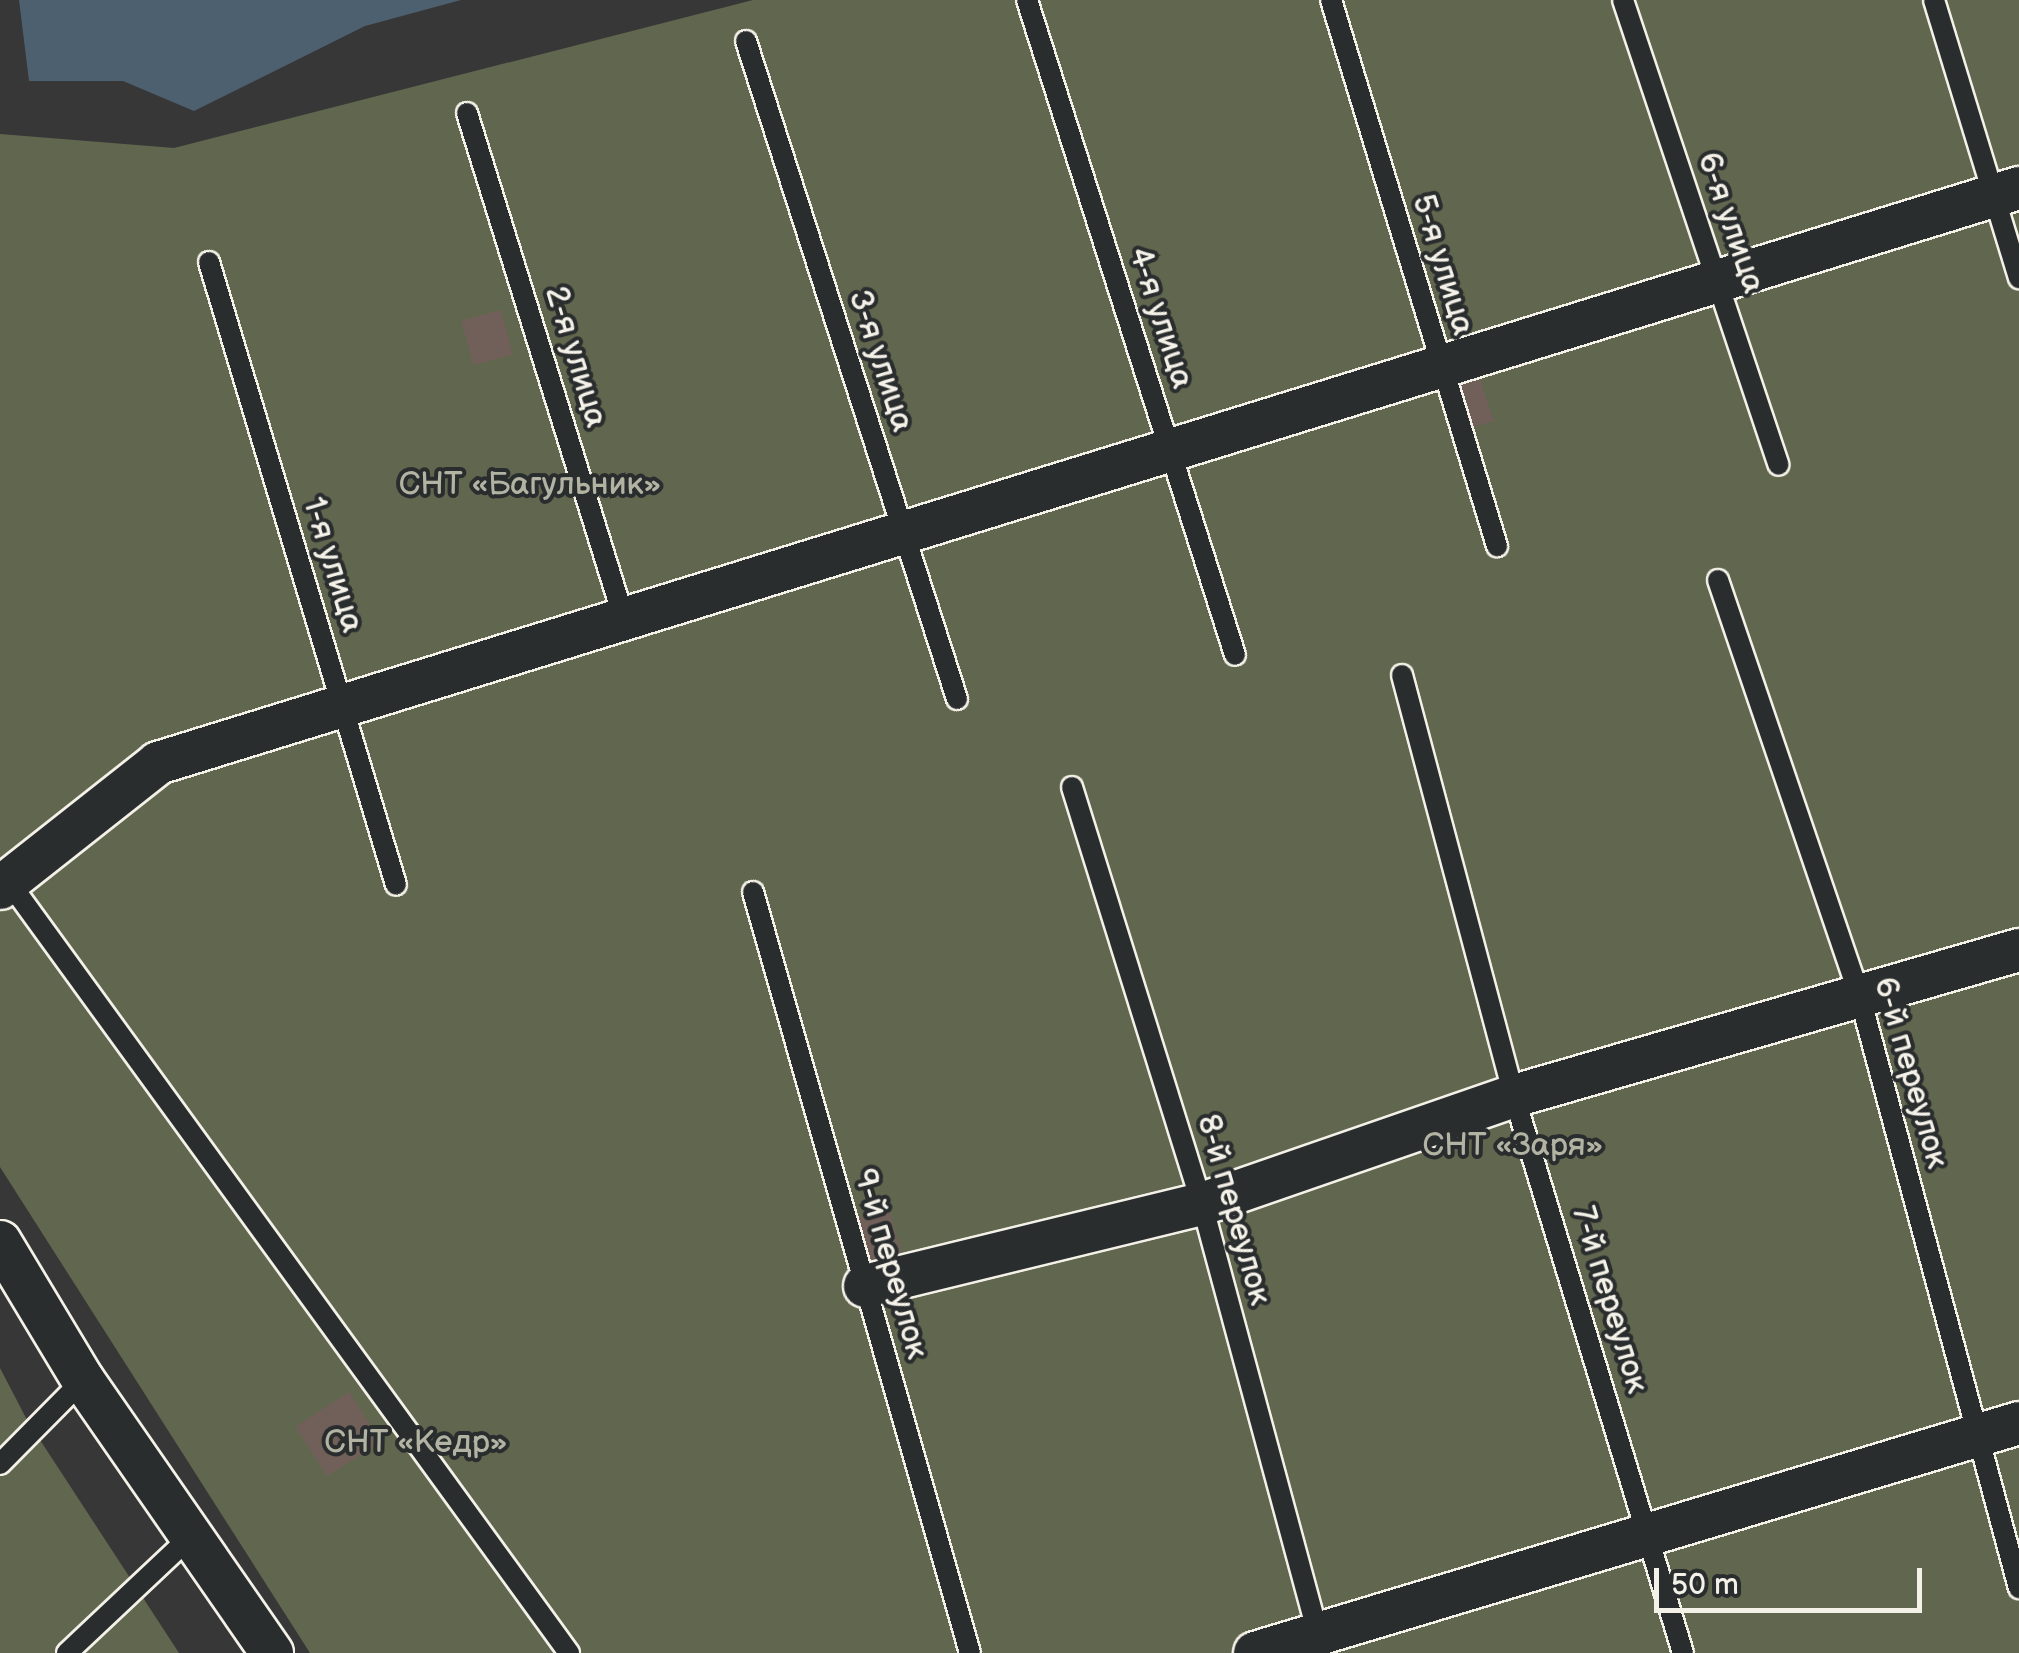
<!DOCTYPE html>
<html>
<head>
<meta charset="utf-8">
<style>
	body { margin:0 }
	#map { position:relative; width:2019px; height:1653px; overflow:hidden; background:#383737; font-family:"Balsamiq Sans",sans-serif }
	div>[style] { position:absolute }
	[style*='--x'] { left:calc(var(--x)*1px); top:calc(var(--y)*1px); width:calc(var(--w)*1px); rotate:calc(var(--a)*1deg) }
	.green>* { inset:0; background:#61674e }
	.water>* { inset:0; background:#4c606f }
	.building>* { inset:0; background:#716059; transform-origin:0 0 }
	.roads { filter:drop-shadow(2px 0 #f4f1e8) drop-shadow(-2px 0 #f4f1e8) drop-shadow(0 2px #f4f1e8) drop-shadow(0 -2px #f4f1e8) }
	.lane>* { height:20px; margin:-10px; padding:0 10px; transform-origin:10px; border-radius:10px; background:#2a2d2e }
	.street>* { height:42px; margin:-21px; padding:0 21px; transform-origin:21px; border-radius:21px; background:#2a2d2e }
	span { translate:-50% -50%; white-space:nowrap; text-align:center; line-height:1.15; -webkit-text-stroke:8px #2a2d2e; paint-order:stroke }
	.street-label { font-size:32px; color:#f4f1e8 }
	.park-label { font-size:32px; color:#b2b3a3 }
	.scale { position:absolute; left:1654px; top:1568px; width:268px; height:45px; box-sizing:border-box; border:5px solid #f4f1e8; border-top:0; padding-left:12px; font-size:30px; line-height:35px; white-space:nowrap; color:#f4f1e8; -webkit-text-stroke:8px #2a2d2e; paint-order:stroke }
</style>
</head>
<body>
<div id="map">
	<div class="green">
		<div style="clip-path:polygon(753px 0,2019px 0,2019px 1653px,310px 1653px,0 1167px,0 134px,174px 148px)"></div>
		<div style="clip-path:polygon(0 1368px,27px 1420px,179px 1653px,0 1653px)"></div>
	</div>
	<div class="water">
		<div style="clip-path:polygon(19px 0,461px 0,365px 26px,194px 111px,123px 81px,29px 81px)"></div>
	</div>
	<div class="building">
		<div style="left:501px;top:310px;width:46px;height:41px;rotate:75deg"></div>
		<div style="left:1480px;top:379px;width:44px;height:32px;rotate:72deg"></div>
		<div style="left:889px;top:1209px;width:51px;height:36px;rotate:74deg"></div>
		<div style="left:349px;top:1392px;width:59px;height:64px;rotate:57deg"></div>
	</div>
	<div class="roads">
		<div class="lane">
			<div style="--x:1027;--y:0;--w:687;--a:72.38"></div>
			<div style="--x:1331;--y:0;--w:571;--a:73.09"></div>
			<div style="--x:1623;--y:0;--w:490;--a:71.5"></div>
			<div style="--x:1934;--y:0;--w:291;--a:73"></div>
			<div style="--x:746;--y:41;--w:691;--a:72.22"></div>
			<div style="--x:467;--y:113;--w:530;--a:72.76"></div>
			<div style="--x:209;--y:262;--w:650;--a:73.29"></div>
			<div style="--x:1718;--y:580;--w:445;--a:71.2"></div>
			<div style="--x:1861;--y:1001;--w:608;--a:74.94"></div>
			<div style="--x:1402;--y:675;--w:436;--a:75.1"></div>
			<div style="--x:1514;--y:1096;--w:582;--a:73.12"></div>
			<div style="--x:1072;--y:787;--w:437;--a:72.7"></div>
			<div style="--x:1202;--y:1204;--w:450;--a:74.9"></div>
			<div style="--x:6;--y:878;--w:958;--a:54"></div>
			<div style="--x:753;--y:892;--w:791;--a:74.08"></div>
			<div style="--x:0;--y:1464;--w:118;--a:-45.3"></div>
			<div style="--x:67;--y:1653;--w:170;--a:-43.3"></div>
		</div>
		<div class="street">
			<div style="--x:0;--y:888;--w:201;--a:-38.3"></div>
			<div style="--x:158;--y:763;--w:1948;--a:-17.17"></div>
			<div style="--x:0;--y:1242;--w:161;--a:59"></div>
			<div style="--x:83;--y:1380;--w:332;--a:55.3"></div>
			<div style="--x:865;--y:1286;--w:347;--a:-13.7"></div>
			<div style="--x:1202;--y:1204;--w:330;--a:-19.1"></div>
			<div style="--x:1514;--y:1096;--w:526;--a:-16.13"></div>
			<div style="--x:1255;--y:1653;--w:798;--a:-16.75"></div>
		</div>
	</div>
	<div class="street-label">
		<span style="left:1730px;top:223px;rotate:71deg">6-я улица</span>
		<span style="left:1442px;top:265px;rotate:73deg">5-я улица</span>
		<span style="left:1160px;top:318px;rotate:72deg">4-я улица</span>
		<span style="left:575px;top:357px;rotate:73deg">2-я улица</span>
		<span style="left:880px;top:361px;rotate:72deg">3-я улица</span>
		<span style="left:332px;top:565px;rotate:73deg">1-я улица</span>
		<span style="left:1910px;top:1073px;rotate:74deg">6-й переулок</span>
		<span style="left:1233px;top:1210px;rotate:74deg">8-й переулок</span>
		<span style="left:890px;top:1264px;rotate:74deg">9-й переулок</span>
		<span style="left:1609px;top:1300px;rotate:73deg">7-й переулок</span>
	</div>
	<div class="park-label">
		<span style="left:530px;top:485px">СНТ «Багульник»</span>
		<span style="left:1513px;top:1146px">СНТ «Заря»</span>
		<span style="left:416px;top:1443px">СНТ «Кедр»</span>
	</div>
	<div class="scale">50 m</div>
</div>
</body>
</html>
